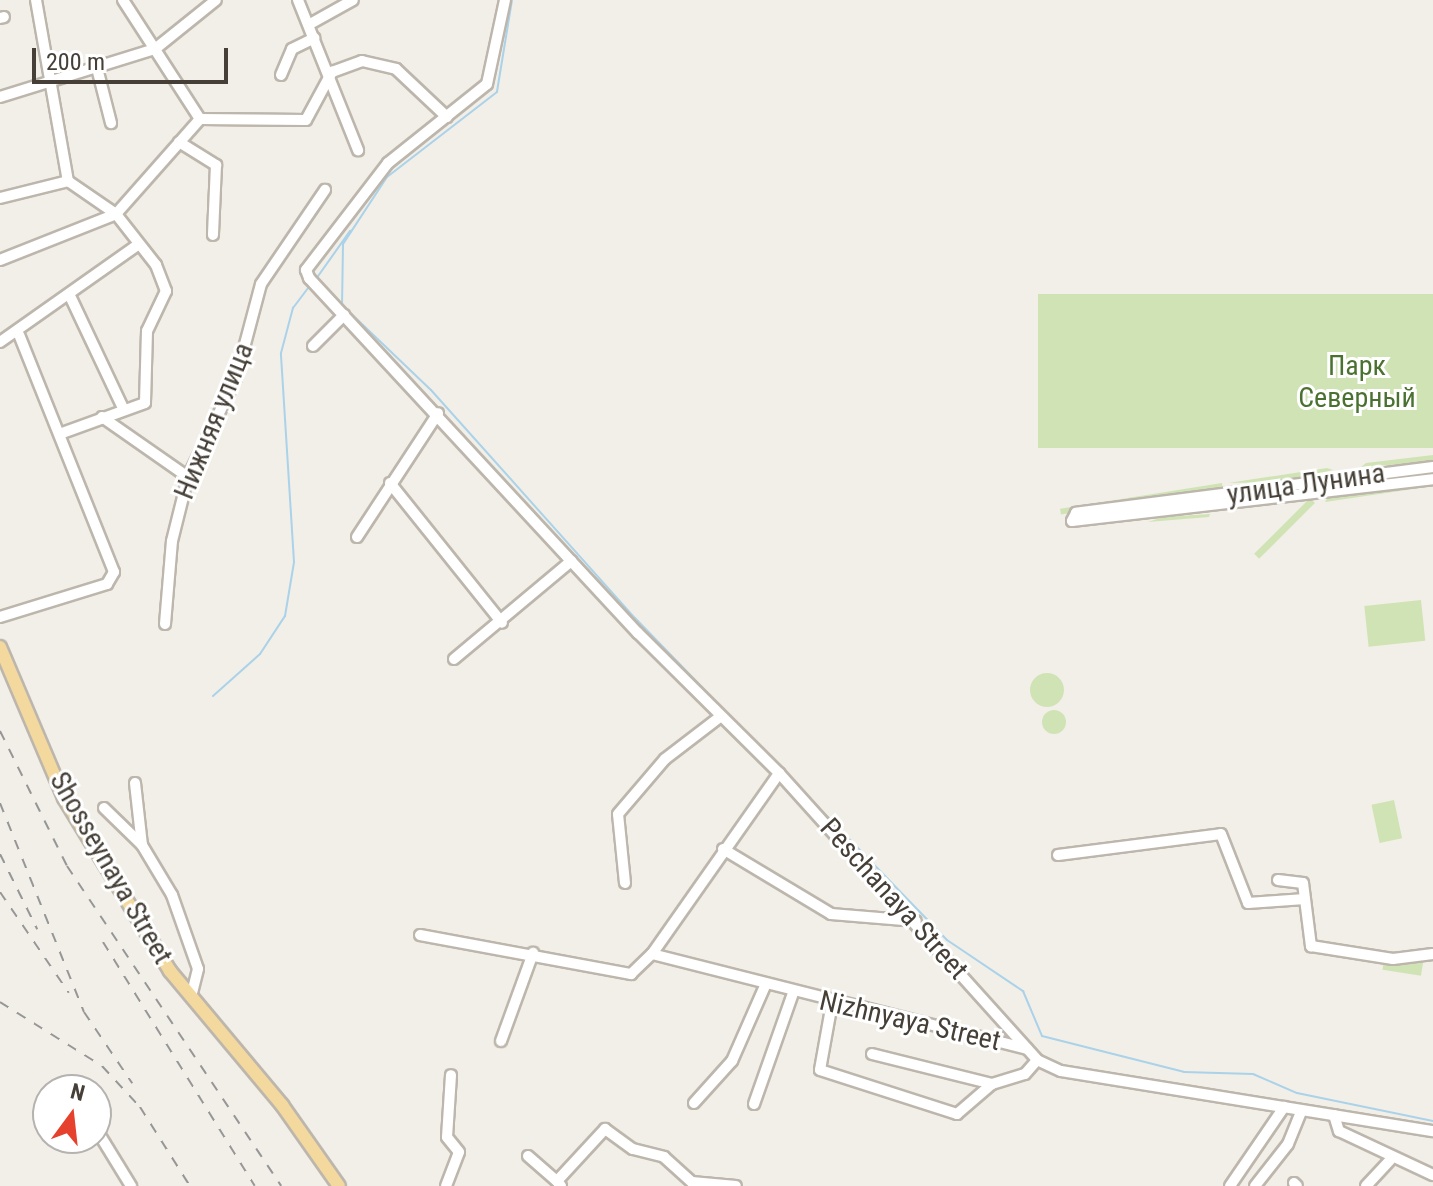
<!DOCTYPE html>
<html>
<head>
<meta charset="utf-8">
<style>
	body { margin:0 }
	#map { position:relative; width:1433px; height:1186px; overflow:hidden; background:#f2efe8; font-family:"Roboto Condensed",sans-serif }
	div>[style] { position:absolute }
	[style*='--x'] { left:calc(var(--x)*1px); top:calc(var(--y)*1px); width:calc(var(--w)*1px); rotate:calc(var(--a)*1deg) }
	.green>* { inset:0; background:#d0e3b5; transform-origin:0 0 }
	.round { border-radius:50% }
	.stream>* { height:2px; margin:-1px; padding:0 1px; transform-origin:1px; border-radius:1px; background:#aad2e9 }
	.roads { filter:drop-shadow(2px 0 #bdb6ac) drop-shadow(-2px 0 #bdb6ac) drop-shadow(0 2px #bdb6ac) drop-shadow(0 -2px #bdb6ac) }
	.minor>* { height:10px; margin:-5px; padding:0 5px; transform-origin:5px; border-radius:5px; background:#fff }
	.major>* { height:12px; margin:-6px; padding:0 6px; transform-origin:6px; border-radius:6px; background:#f4d99f }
	.rail>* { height:2px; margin-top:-1px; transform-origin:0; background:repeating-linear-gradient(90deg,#969696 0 10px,transparent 0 20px) }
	span { translate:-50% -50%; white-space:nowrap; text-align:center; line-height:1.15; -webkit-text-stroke:6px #fff; paint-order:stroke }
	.park-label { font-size:28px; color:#4b7130 }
	.street-label { font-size:28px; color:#453f37 }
	.north { position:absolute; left:32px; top:1074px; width:80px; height:80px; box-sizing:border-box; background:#fff; border:2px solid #b5b2af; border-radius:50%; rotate:15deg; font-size:22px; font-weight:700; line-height:32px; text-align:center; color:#453f37 }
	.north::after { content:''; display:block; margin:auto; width:28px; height:36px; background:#e5412c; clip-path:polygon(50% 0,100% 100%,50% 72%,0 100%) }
	.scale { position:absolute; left:32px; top:48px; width:196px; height:36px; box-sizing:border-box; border:4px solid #453f37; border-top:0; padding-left:10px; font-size:24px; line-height:28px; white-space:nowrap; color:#453f37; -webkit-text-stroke:6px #fff; paint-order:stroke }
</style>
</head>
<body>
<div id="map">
	<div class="green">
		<div style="left:1433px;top:294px;width:154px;height:395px;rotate:90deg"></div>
		<div style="clip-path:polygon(1433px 455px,1433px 462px,1361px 467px,1366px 463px)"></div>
		<div style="clip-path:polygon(1327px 468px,1333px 470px,1278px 482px,1228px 483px)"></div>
		<div style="left:1222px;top:483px;width:6px;height:164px;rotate:81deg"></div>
		<div style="clip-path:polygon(1420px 486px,1420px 488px,1325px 502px,1329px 495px)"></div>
		<div style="left:1310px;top:498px;width:7px;height:79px;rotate:45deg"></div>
		<div style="clip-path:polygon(1210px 514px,1209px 517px,1148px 522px,1163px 517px)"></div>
		<div style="left:1421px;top:600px;width:41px;height:57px;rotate:84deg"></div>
		<div class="round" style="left:1030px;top:673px;width:34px;height:34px"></div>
		<div class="round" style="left:1042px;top:710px;width:24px;height:24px"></div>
		<div style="left:1394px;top:800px;width:39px;height:23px;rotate:78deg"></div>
		<div style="left:1423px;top:963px;width:13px;height:39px;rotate:99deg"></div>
	</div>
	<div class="stream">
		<div style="--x:512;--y:0;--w:93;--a:99.3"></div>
		<div style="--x:497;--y:92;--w:139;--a:142.3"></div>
		<div style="--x:387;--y:177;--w:80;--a:123.3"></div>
		<div style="--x:343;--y:244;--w:61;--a:90.9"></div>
		<div style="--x:342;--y:305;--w:123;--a:43.7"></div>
		<div style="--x:431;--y:390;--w:306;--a:48.2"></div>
		<div style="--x:635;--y:618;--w:448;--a:45.9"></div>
		<div style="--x:947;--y:940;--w:92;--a:33.9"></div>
		<div style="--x:1023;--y:991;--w:49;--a:67.1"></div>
		<div style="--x:1042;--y:1036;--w:146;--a:14.2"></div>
		<div style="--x:1184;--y:1072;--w:69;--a:1.7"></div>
		<div style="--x:1253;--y:1074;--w:48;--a:23.4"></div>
		<div style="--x:1297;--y:1093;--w:139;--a:11.6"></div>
		<div style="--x:316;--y:279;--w:59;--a:-54.7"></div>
		<div style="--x:213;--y:696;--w:63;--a:-41.8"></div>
		<div style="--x:260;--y:654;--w:45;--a:-56.7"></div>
		<div style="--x:285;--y:616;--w:55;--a:-80.5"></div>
		<div style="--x:294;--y:562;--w:209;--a:-93.6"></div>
		<div style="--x:281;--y:353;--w:47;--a:-75.1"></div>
		<div style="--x:293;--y:308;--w:26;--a:-53"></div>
	</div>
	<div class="roads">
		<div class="minor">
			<div style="--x:36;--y:0;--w:184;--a:80"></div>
			<div style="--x:68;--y:181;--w:58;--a:34.5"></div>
			<div style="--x:116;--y:214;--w:65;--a:51.9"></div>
			<div style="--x:156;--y:265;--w:28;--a:69"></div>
			<div style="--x:166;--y:291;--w:44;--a:115.4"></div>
			<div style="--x:147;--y:331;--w:72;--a:91.6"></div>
			<div style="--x:145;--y:403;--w:88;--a:160.1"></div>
			<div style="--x:123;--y:0;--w:142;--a:57.1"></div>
			<div style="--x:298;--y:0;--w:162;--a:68.2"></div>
			<div style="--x:505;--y:0;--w:86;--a:102.1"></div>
			<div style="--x:487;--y:84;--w:127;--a:141.4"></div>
			<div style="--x:388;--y:163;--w:135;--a:127.5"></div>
			<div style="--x:306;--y:270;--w:9;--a:69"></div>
			<div style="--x:309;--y:278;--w:484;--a:47.2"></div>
			<div style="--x:638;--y:633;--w:199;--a:44.8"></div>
			<div style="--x:779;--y:773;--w:386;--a:48"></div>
			<div style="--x:1037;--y:1060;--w:26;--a:25"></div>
			<div style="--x:1061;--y:1071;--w:377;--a:9.2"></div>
			<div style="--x:0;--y:18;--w:4;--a:-14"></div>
			<div style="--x:310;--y:24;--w:49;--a:-29.2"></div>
			<div style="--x:97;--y:68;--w:57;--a:75.7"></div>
			<div style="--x:281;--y:75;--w:28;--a:-67"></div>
			<div style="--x:292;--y:49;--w:25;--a:-26"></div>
			<div style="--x:0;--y:97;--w:162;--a:-17.2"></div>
			<div style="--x:155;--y:49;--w:78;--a:-38.8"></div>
			<div style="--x:179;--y:142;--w:44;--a:31.9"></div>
			<div style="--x:216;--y:165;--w:70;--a:92.5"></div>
			<div style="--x:0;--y:198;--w:70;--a:-14"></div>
			<div style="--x:0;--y:260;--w:125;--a:-21.6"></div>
			<div style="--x:116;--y:214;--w:127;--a:-48.5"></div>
			<div style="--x:200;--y:119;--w:106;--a:0.5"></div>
			<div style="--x:306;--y:120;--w:55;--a:-61.6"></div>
			<div style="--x:332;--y:72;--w:32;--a:-20"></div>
			<div style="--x:362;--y:61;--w:35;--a:13"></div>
			<div style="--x:396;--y:69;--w:70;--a:43.3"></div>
			<div style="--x:71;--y:298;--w:122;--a:64.7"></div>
			<div style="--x:0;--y:342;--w:166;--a:-35.2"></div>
			<div style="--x:313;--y:346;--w:44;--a:-45"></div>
			<div style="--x:102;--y:417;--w:105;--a:34.9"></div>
			<div style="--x:1433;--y:467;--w:360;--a:172.7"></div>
			<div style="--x:1076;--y:513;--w:9;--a:117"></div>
			<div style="--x:1072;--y:521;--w:363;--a:-6.6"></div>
			<div style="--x:390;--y:483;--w:179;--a:51.3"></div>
			<div style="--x:357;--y:537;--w:148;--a:-56.8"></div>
			<div style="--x:0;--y:617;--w:112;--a:-17.1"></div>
			<div style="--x:107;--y:584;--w:14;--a:-60"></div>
			<div style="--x:114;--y:572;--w:255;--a:-111.8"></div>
			<div style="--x:165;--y:624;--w:83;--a:-85.2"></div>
			<div style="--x:172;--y:541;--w:66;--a:-76"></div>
			<div style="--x:188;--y:477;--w:110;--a:-64.1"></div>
			<div style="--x:236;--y:378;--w:97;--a:-75.1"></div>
			<div style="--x:261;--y:284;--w:114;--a:-55.8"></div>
			<div style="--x:454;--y:659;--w:153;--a:-39.9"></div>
			<div style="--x:135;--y:783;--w:62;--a:83.6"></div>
			<div style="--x:104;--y:808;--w:53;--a:44.2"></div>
			<div style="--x:142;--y:845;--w:58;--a:59"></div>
			<div style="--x:172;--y:895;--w:78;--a:70.6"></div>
			<div style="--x:198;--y:969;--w:29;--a:104"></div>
			<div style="--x:723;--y:849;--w:126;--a:31"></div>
			<div style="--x:831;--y:914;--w:85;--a:4.7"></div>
			<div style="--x:1058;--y:855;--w:164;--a:-7.3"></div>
			<div style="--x:1221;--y:834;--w:74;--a:68.6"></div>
			<div style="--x:1248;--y:903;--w:57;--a:-4"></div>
			<div style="--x:1278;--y:880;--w:25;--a:7"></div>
			<div style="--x:1303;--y:883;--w:64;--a:82.8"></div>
			<div style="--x:1311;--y:946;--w:83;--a:9"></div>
			<div style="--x:1393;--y:959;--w:40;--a:-7.1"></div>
			<div style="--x:625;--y:883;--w:69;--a:-95.8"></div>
			<div style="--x:618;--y:814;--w:72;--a:-49.5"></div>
			<div style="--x:665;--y:759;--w:69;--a:-37.4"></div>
			<div style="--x:420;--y:935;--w:215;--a:10.5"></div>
			<div style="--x:631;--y:974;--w:29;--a:-44"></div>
			<div style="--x:652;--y:954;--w:387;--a:14.2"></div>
			<div style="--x:652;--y:954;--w:221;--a:-54.9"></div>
			<div style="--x:832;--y:1003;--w:68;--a:100.2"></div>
			<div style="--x:820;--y:1070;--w:144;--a:17.8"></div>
			<div style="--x:957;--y:1114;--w:46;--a:-40.6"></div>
			<div style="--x:501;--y:1041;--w:94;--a:-70"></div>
			<div style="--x:872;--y:1054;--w:124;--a:14"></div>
			<div style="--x:992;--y:1084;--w:34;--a:-17"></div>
			<div style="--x:1025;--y:1074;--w:18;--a:-49"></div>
			<div style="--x:694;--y:1103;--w:57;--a:-47.9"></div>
			<div style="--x:732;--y:1061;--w:82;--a:-66.3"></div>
			<div style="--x:754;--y:1104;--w:118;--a:-70.6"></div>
			<div style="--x:1334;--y:1115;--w:17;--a:73"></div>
			<div style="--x:1339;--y:1131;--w:104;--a:25.1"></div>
			<div style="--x:96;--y:1129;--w:67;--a:58.4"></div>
			<div style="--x:528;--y:1156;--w:38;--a:41"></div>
			<div style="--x:1294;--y:1183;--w:4;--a:45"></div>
			<div style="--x:446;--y:1186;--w:36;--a:-69"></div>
			<div style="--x:459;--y:1152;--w:19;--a:-129"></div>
			<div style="--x:447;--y:1137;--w:62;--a:-86.3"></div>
			<div style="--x:561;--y:1186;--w:6;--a:-129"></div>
			<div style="--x:557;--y:1181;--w:71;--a:-47.3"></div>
			<div style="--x:605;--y:1129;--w:34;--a:36"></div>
			<div style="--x:633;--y:1149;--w:32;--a:14"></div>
			<div style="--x:664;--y:1157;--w:38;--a:42"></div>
			<div style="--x:692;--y:1182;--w:44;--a:5.2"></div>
			<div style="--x:1230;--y:1186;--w:96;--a:-55.6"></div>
			<div style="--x:1255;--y:1186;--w:53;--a:-51.8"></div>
			<div style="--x:1288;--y:1144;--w:35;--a:-68"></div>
			<div style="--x:1366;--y:1186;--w:35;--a:-47"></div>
		</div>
		<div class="major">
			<div style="--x:0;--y:647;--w:164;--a:67"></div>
			<div style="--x:64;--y:798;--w:203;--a:58.5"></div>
			<div style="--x:170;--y:971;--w:175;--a:50.1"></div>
			<div style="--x:282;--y:1105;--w:99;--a:54.9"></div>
		</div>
	</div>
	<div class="rail">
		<div style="--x:0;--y:731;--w:151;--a:63.6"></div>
		<div style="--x:67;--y:866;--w:385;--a:56.2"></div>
		<div style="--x:0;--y:803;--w:225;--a:68.1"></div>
		<div style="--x:84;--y:1012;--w:86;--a:55.9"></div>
		<div style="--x:0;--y:854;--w:84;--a:63.7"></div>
		<div style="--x:0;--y:892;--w:122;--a:55.7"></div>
		<div style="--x:103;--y:942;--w:287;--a:58.1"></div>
		<div style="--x:0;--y:1002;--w:120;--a:32.1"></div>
		<div style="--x:102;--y:1066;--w:56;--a:47.2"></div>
		<div style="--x:140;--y:1107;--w:93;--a:57.7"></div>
	</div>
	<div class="park-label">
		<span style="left:1357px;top:382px">Парк<br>Северный</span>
	</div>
	<div class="street-label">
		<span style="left:214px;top:421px;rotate:-68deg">Нижняя улица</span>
		<span style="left:1306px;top:484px;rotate:-8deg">улица Лунина</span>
		<span style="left:111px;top:868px;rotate:60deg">Shosseynaya Street</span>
		<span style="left:894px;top:899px;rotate:48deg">Peschanaya Street</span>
		<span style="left:910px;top:1021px;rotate:13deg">Nizhnyaya Street</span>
	</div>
	<div class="north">N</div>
	<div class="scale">200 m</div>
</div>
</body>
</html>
